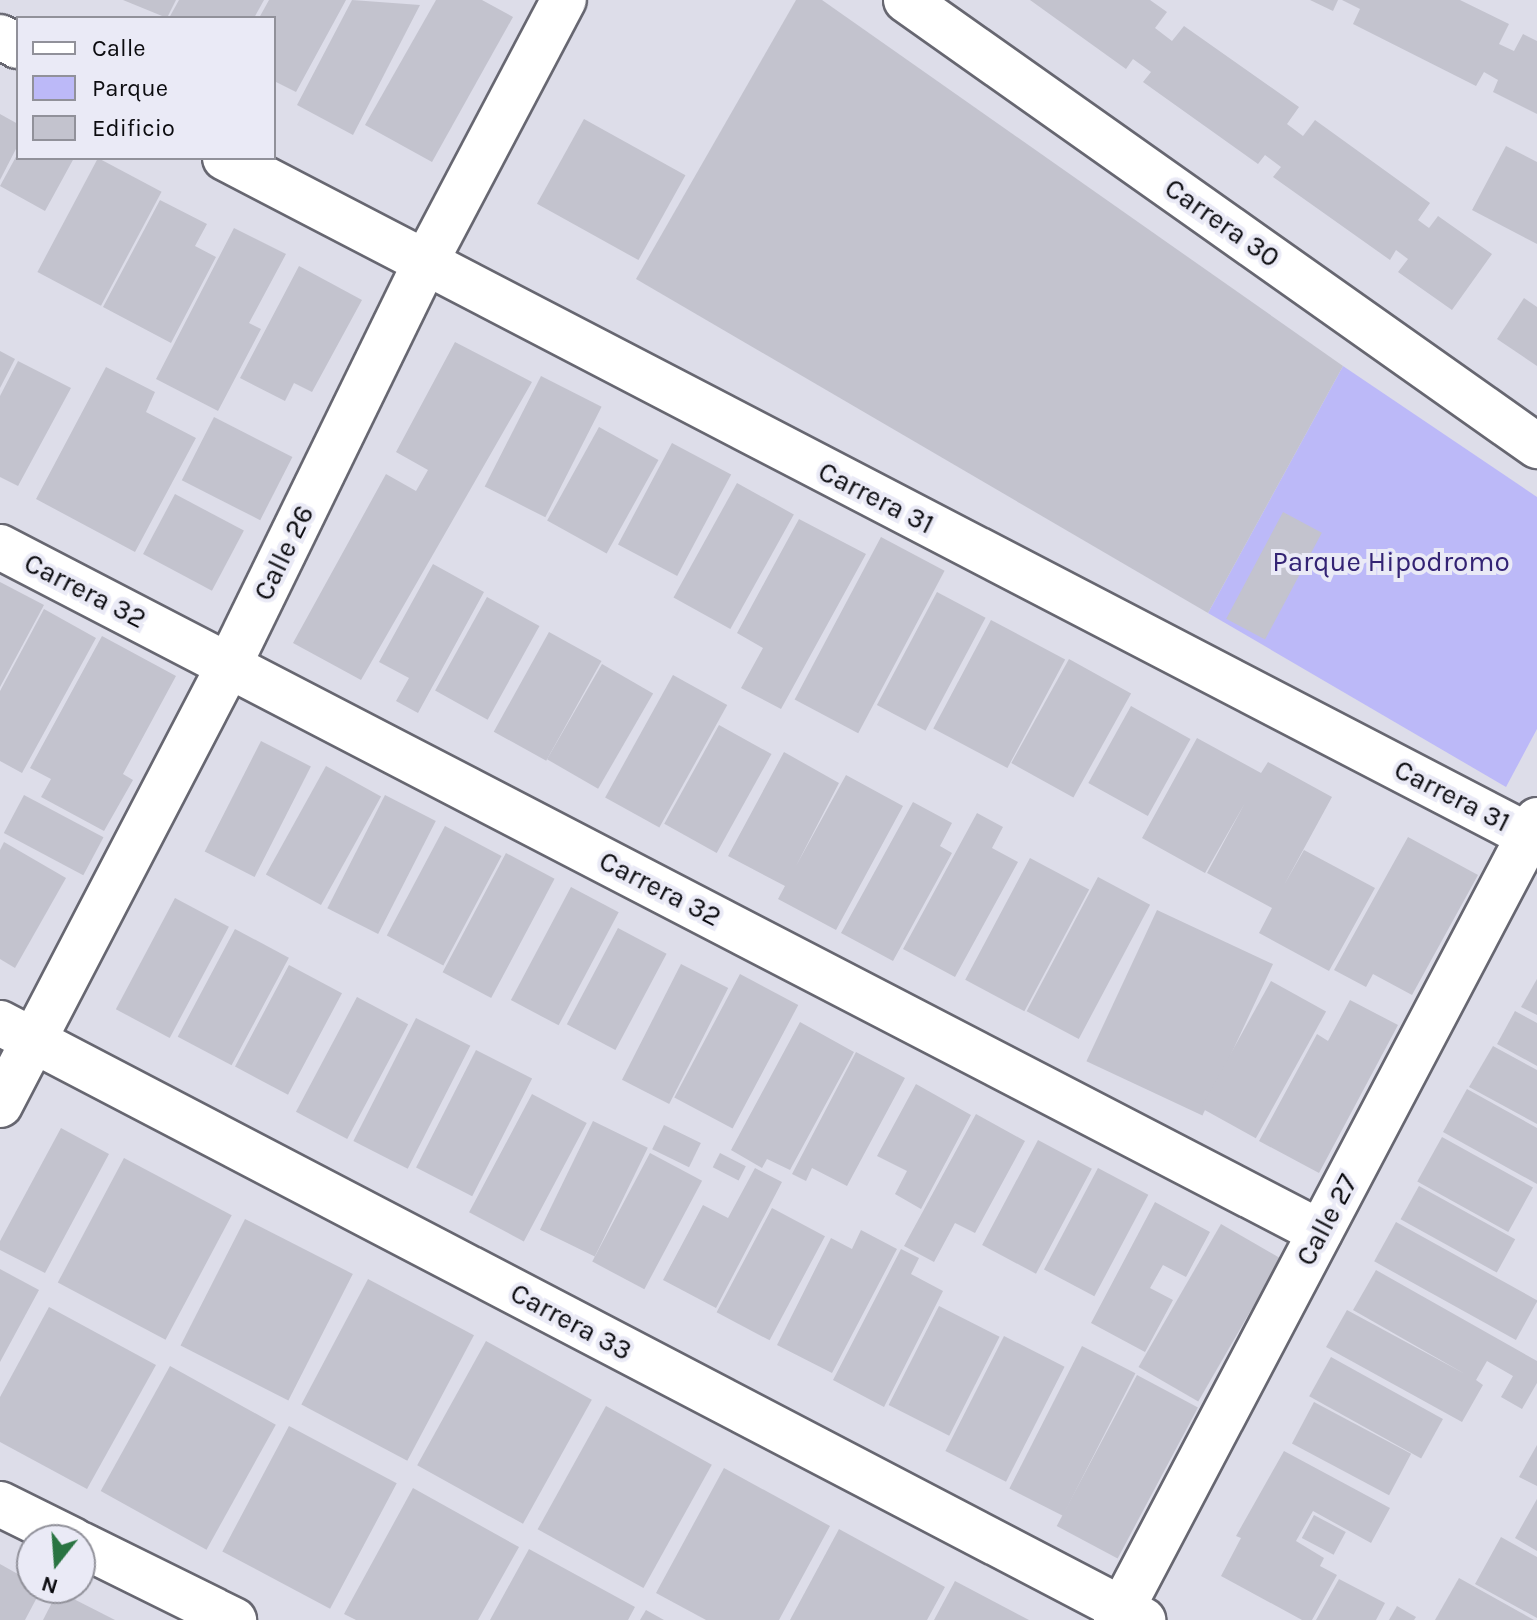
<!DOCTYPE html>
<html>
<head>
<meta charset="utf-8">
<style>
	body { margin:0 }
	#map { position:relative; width:1537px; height:1620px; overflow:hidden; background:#dddde9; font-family:Karla,sans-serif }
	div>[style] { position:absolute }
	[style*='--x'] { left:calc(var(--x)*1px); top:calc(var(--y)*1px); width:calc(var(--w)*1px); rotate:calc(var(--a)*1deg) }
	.green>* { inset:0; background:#bcb9f8 }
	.building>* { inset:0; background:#c3c3ce; transform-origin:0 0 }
	.roads { filter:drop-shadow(2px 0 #676771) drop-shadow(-2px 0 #676771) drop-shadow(0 2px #676771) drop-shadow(0 -2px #676771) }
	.street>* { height:44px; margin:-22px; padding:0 22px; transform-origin:22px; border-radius:22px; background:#fff }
	.secondary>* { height:44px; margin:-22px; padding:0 22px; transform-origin:22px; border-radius:22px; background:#fff }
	span { translate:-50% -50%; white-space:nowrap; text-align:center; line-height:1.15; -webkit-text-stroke:8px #eaeaf6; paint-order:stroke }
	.street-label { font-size:28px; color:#0c0c10 }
	.park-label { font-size:28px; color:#332374 }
	.legend { position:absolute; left:16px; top:16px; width:260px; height:144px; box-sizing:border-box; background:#eaeaf6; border:2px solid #91919a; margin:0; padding:10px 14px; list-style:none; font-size:24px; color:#0c0c10 }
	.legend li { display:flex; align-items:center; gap:16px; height:40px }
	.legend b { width:40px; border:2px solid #91919a }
	.north { position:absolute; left:16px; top:1524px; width:80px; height:80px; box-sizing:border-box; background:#eaeaf6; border:2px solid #91919a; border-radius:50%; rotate:197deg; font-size:22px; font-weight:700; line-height:32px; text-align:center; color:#0c0c10 }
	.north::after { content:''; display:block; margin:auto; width:28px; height:36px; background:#2a7442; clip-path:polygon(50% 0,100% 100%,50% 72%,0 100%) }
</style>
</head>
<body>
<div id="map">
	<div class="green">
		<div style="clip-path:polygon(1343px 366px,1537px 497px,1537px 729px,1506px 787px,1208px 613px)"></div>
	</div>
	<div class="building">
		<div style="clip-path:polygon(123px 0,176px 0,167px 18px)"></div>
		<div style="clip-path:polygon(179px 0,264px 0,254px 18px,169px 18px)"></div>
		<div style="clip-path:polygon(269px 0,346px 0,296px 92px,274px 81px,274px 18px,259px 18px)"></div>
		<div style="clip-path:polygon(352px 0,420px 5px,353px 135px,297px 105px)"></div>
		<div style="clip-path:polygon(436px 0,482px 0,513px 17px,432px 162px,365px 125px)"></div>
		<div style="clip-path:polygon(796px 0,822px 0,1343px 366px,1208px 613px,636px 279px)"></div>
		<div style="clip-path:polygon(1030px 0,1150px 0,1167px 12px,1155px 28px,1172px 41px,1184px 26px,1299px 107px,1287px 124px,1303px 136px,1315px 120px,1430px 203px,1418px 220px,1429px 228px,1438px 216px,1492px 254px,1452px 310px,1398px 272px,1408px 259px,1396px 250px,1390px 260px,1273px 177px,1281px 167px,1265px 155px,1258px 164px,1143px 82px,1151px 72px,1133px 59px,1126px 69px)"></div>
		<div style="clip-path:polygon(1310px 0,1338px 0,1333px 11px)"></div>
		<div style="clip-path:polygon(1342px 0,1460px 0,1509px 24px,1499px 44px,1514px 51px,1523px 34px,1537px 41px,1537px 114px,1493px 92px,1498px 80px,1484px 72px,1476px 86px,1353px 24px,1360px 9px)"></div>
		<div style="clip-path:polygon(0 114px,18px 124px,18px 145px,0 180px)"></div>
		<div style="left:584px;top:119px;width:116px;height:97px;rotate:29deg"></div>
		<div style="clip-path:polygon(1506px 146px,1537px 162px,1537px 244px,1472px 210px)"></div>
		<div style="clip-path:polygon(18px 153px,18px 158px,74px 158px,45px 211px,0 186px)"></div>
		<div style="left:98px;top:158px;width:72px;height:129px;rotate:28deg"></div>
		<div style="clip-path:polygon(160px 200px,207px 224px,195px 246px,216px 257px,171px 343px,103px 307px)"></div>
		<div style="clip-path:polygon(234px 228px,286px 254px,249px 323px,261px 329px,218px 411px,156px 379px)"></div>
		<div style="clip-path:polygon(299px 266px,362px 300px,312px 392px,294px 383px,285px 401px,240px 378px)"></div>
		<div style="clip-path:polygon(1524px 298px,1537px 307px,1537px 366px,1497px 339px)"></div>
		<div style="clip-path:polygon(455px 342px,532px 382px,361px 680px,293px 643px,386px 474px,416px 491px,428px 470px,396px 452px)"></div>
		<div style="clip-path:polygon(0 351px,15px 359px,0 388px)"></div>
		<div style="clip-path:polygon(18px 361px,71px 388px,18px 486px,0 477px,0 396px)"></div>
		<div style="clip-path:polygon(106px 367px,155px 392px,146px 412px,196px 438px,135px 552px,36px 499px)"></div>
		<div style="left:541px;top:376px;width:68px;height:124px;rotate:27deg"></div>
		<div style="left:214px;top:417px;width:88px;height:71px;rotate:27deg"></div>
		<div style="left:599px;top:427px;width:68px;height:107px;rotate:29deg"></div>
		<div style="left:672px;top:443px;width:67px;height:115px;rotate:28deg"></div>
		<div style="left:737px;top:483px;width:65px;height:131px;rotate:29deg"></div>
		<div style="left:175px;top:494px;width:78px;height:68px;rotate:28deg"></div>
		<div style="left:1283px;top:512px;width:44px;height:121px;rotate:28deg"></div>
		<div style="clip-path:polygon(799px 519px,866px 554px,781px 709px,741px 688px,763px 648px,737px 633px)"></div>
		<div style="left:881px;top:537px;width:72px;height:184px;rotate:28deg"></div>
		<div style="clip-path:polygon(433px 564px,484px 592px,418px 713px,396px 701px,409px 678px,379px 662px)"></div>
		<div style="clip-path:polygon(0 582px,44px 605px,0 687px)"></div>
		<div style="left:937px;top:592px;width:55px;height:128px;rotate:28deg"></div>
		<div style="left:487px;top:597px;width:60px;height:107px;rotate:29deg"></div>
		<div style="clip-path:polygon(44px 609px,96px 638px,22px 773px,0 761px,0 691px)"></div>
		<div style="left:991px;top:620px;width:84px;height:123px;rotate:28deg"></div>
		<div style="left:549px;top:632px;width:60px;height:114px;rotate:29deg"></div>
		<div style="clip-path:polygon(102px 636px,176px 676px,123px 774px,133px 780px,104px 831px,41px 797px,51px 779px,30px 768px)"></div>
		<div style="left:1069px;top:659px;width:71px;height:119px;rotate:29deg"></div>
		<div style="left:602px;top:664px;width:59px;height:110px;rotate:30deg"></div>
		<div style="left:673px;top:675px;width:62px;height:140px;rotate:29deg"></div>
		<div style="left:1131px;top:706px;width:68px;height:88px;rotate:29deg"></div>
		<div style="left:719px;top:725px;width:60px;height:113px;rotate:29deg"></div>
		<div style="clip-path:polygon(1197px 738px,1261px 773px,1268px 762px,1332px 797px,1284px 885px,1304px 850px,1375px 888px,1329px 971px,1259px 933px,1272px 908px,1207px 873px,1245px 803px,1205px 873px,1142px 838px)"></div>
		<div style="left:261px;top:741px;width:56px;height:124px;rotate:27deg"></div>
		<div style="clip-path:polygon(784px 752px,839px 783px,796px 866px,846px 775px,903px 806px,836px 930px,778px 899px,785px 886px,728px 856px)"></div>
		<div style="left:326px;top:766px;width:63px;height:124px;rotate:29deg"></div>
		<div style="left:24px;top:795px;width:90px;height:43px;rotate:28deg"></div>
		<div style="left:385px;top:795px;width:57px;height:127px;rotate:27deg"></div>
		<div style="clip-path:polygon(913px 802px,952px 823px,940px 846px,952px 853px,893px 961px,841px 933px)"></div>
		<div style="clip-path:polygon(977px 813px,1003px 827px,992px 848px,1018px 862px,955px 977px,903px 949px)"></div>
		<div style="left:445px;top:826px;width:64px;height:124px;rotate:28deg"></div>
		<div style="clip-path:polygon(1408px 837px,1478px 875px,1412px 995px,1373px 974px,1366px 987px,1334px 970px)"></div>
		<div style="clip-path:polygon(4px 842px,66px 878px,15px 968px,0 959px,0 850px)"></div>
		<div style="left:506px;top:853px;width:55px;height:135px;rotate:28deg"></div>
		<div style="left:1030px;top:858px;width:67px;height:138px;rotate:28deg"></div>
		<div style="left:1098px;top:877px;width:59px;height:152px;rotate:28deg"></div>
		<div style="left:571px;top:887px;width:54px;height:128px;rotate:28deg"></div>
		<div style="left:175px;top:898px;width:61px;height:126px;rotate:28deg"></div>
		<div style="left:1157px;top:910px;width:128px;height:167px;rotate:25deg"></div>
		<div style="left:618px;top:928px;width:55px;height:109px;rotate:28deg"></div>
		<div style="left:235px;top:929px;width:61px;height:122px;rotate:28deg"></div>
		<div style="left:681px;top:964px;width:53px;height:130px;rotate:27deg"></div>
		<div style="left:289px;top:965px;width:60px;height:115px;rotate:28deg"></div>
		<div style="left:740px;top:974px;width:66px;height:140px;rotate:28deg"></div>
		<div style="clip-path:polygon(1537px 979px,1537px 1015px,1521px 1007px)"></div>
		<div style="left:1271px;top:981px;width:63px;height:145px;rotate:29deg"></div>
		<div style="left:357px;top:997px;width:58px;height:130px;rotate:28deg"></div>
		<div style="clip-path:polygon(1350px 1000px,1398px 1025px,1319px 1173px,1259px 1141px,1317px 1034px,1328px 1041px)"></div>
		<div style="clip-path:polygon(1515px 1011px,1537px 1023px,1537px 1066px,1497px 1044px)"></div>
		<div style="left:416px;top:1018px;width:61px;height:138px;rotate:27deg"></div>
		<div style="clip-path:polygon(800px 1022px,854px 1052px,790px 1170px,767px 1159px,762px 1168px,731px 1150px)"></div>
		<div style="clip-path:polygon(1493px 1046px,1537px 1070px,1537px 1124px,1469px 1087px)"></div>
		<div style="left:476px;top:1050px;width:63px;height:132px;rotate:27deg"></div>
		<div style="clip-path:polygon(856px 1052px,905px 1078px,847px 1186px,812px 1168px,806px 1181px,792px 1174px)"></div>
		<div style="clip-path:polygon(916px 1084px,971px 1115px,921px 1209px,895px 1194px,907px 1171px,877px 1156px)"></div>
		<div style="clip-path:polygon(1467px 1089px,1537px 1128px,1537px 1184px,1443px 1132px)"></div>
		<div style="left:532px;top:1094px;width:62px;height:134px;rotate:28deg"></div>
		<div style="clip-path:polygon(976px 1114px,1025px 1141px,975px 1233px,955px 1223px,934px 1262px,904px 1246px)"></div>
		<div style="left:593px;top:1121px;width:61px;height:121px;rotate:26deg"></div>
		<div style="left:664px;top:1125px;width:41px;height:27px;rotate:26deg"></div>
		<div style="clip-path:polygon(61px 1128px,109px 1154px,45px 1273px,0 1250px,0 1241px)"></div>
		<div style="left:1442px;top:1137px;width:104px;height:51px;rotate:29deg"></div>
		<div style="left:1038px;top:1140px;width:61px;height:119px;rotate:28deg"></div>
		<div style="left:650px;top:1153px;width:59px;height:123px;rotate:28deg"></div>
		<div style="left:720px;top:1153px;width:29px;height:16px;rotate:27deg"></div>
		<div style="left:124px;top:1158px;width:122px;height:141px;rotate:28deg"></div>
		<div style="clip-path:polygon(755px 1168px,782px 1182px,716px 1308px,663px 1280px,703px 1205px,728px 1218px)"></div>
		<div style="left:1098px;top:1168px;width:57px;height:115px;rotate:28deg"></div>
		<div style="left:1419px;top:1186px;width:110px;height:38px;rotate:29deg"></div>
		<div style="clip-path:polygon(1155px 1202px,1210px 1232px,1186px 1277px,1163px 1265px,1150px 1288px,1173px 1300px,1145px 1352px,1091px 1323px)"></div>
		<div style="left:772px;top:1208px;width:60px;height:118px;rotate:28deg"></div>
		<div style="left:245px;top:1219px;width:121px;height:142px;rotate:27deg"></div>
		<div style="left:1396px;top:1222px;width:162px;height:45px;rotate:29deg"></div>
		<div style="left:1221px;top:1224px;width:69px;height:165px;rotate:30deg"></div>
		<div style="clip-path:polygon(861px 1230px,897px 1249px,832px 1373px,777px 1345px,831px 1238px,852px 1249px)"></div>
		<div style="clip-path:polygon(901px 1249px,919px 1258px,911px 1274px,943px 1291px,884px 1407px,833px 1380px)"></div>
		<div style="clip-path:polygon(0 1269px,39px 1290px,0 1362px)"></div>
		<div style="clip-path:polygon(1376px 1270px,1537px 1361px,1537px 1383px,1522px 1409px,1501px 1397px,1513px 1376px,1487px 1361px,1476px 1380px,1483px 1385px,1462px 1422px,1326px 1347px,1347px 1310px,1465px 1374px,1353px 1310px)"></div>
		<div style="left:368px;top:1279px;width:120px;height:142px;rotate:28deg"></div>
		<div style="left:939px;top:1306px;width:68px;height:111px;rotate:27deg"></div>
		<div style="clip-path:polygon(49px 1307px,156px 1365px,87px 1489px,0 1442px,0 1397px)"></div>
		<div style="left:1004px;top:1336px;width:68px;height:129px;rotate:27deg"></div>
		<div style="left:486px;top:1341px;width:121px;height:142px;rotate:29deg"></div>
		<div style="left:1082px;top:1346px;width:60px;height:160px;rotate:27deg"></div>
		<div style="left:1331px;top:1357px;width:128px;height:45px;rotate:29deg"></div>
		<div style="left:170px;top:1366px;width:121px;height:143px;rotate:29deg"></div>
		<div style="left:1137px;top:1375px;width:69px;height:171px;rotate:28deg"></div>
		<div style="left:1314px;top:1402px;width:110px;height:47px;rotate:28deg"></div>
		<div style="left:606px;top:1406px;width:121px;height:141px;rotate:29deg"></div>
		<div style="left:289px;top:1426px;width:122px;height:142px;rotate:28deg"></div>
		<div style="clip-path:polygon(1537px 1445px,1537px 1486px,1519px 1477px)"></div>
		<div style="clip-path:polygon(1284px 1451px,1390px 1508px,1371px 1543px,1313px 1511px,1296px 1541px,1324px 1558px,1320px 1566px,1337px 1575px,1312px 1620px,1302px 1620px,1221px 1576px,1241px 1538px,1236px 1536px)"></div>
		<div style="clip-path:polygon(724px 1468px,830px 1526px,779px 1620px,706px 1620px,656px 1593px)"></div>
		<div style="clip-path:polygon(413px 1488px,519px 1547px,478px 1620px,356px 1620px,344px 1614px)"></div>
		<div style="clip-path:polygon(1537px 1499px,1537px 1551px,1515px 1538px)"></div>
		<div style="left:1314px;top:1515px;width:36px;height:26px;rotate:28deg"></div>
		<div style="clip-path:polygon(839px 1529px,945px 1587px,927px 1620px,790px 1620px)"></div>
		<div style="clip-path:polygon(1501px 1537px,1537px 1557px,1537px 1618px,1475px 1584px)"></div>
		<div style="clip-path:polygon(529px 1549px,635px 1607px,628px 1620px,490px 1620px)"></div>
		<div style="clip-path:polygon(0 1564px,32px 1582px,32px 1588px,42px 1588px,25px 1620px,0 1620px)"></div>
		<div style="clip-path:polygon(1459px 1578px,1534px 1620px,1435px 1620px)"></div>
		<div style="clip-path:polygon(1339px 1579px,1385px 1603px,1376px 1620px,1316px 1620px)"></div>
		<div style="clip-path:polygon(955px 1581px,1029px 1620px,934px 1620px)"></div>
		<div style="clip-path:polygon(58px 1591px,115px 1620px,43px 1620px)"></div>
		<div style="clip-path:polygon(1397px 1606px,1416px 1617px,1414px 1620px,1389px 1620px)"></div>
		<div style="clip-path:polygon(646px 1610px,664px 1620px,640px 1620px)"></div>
	</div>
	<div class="roads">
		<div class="street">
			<div style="--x:0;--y:37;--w:20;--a:27"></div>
			<div style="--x:225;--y:158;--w:1470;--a:27.47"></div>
			<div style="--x:0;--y:547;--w:1487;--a:27.43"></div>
			<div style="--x:0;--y:1023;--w:1290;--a:27.58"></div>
			<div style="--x:0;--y:1105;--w:496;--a:-62.5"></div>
			<div style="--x:229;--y:665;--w:445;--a:-64"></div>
			<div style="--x:424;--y:265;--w:300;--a:-62.2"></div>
			<div style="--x:0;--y:1504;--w:81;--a:26.3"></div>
			<div style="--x:80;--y:1544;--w:172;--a:26.3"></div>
		</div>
		<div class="secondary">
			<div style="--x:906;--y:0;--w:773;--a:35.25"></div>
			<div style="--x:1116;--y:1620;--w:904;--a:-62.24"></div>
		</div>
	</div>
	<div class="street-label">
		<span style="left:1222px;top:223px;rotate:35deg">Carrera 30</span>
		<span style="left:876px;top:498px;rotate:27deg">Carrera 31</span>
		<span style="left:284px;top:553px;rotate:-64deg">Calle 26</span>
		<span style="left:85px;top:591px;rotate:27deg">Carrera 32</span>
		<span style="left:1452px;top:796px;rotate:27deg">Carrera 31</span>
		<span style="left:660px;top:889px;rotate:27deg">Carrera 32</span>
		<span style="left:1327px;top:1220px;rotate:-62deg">Calle 27</span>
		<span style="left:571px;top:1322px;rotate:28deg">Carrera 33</span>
	</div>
	<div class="park-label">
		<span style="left:1391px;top:562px">Parque Hipodromo</span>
	</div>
	<ul class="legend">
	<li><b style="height:10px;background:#fff"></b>Calle</li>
	<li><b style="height:22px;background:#bcb9f8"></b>Parque</li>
	<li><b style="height:22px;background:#c3c3ce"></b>Edificio</li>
	</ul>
	<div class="north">N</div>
</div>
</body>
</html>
